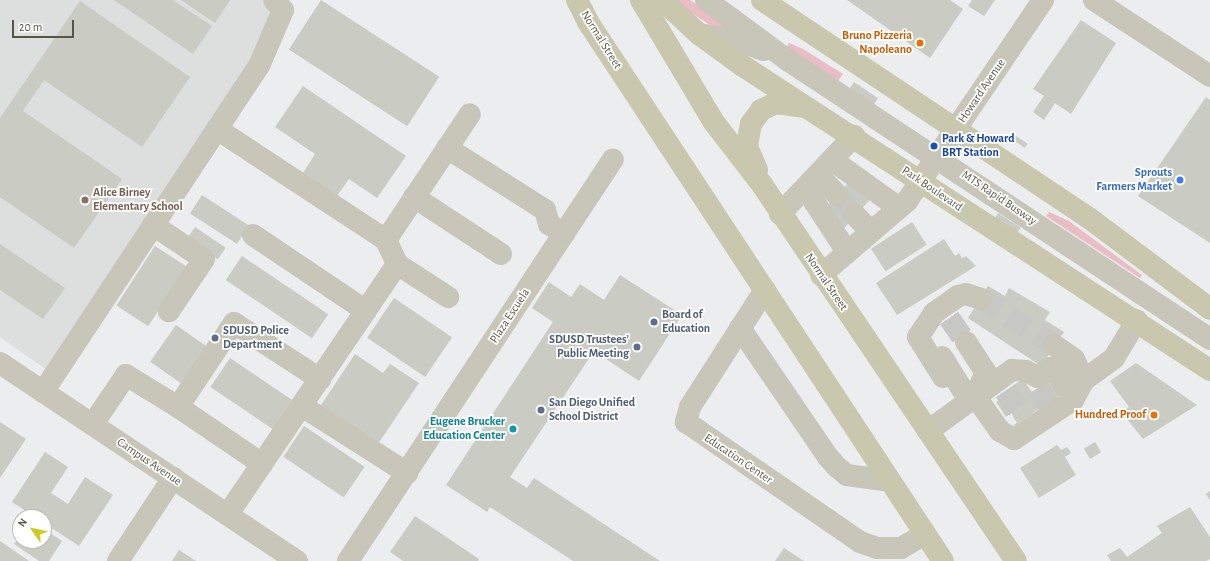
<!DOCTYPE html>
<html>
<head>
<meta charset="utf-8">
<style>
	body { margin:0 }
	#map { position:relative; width:1210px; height:561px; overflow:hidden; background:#ecedee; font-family:"Alegreya Sans",sans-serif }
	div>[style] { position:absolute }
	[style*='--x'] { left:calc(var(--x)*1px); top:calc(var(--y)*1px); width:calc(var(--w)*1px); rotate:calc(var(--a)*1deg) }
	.education>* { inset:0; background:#dddfdf }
	.green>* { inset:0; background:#eabcc5 }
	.building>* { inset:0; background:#cacbc3; transform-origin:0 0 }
	.minor-tunnel>* { height:22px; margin-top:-11px; transform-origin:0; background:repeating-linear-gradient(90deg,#c7c7c4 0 22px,transparent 0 33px) }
	.minor>* { height:22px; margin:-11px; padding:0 11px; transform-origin:11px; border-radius:11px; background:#c7c6b8 }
	.major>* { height:22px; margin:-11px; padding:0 11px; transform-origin:11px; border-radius:11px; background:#c9c7ad }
	.dots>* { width:11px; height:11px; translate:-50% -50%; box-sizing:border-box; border:2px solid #fff; border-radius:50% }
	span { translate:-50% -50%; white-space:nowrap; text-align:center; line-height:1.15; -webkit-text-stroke:3.5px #fff; paint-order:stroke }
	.food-label { font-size:12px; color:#c56008; font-weight:700 }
	.right { translate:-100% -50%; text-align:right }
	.street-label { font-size:12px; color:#575646 }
	.transit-label { font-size:12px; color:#164399; font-weight:700 }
	.left { translate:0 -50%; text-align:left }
	.shop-label { font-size:12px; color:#366cbe; font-weight:700 }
	.education-label { font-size:12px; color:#785e54; font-weight:700 }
	.service-label { font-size:12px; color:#4e5e75; font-weight:700 }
	.culture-label { font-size:12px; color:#0d838f; font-weight:700 }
	.north { position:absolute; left:12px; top:509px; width:40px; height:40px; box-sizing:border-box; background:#fff; border:1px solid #bcbbb5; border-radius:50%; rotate:304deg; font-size:11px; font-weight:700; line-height:16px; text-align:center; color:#575646 }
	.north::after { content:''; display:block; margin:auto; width:14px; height:18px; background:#cdcc27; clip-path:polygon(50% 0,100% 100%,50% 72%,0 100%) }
	.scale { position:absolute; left:12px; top:20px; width:62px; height:18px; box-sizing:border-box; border:2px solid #575646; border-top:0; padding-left:5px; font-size:12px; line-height:14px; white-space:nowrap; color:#575646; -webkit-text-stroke:3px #fff; paint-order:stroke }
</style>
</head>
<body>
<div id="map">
	<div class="education">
		<div style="clip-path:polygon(0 0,274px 0,283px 10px,54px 375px,0 337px)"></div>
	</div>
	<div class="green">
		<div style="clip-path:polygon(672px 0,690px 0,733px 29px,713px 27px)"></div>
		<div style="clip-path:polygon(789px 43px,803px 49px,843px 74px,837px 82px,787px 47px)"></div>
		<div style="clip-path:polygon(1049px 212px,1069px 221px,1142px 275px,1140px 278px,1046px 216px)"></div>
	</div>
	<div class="building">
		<div style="clip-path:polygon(114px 0,173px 0,212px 26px,193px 54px)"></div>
		<div style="clip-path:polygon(181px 0,230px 0,215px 23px)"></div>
		<div style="left:321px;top:0;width:141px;height:59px;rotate:33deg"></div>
		<div style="clip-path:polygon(847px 0,950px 0,963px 9px,930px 58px)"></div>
		<div style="clip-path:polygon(972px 0,995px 0,984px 16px,968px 6px)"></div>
		<div style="clip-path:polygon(80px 1px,190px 77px,142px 147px,44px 80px,23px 111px,122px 179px,74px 248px,0 197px,0 118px)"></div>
		<div style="clip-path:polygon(1081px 20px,1116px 43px,1071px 114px,1055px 103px,1044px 120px,1033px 112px,1044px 96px,1033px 89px)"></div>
		<div style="left:854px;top:82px;width:29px;height:8px;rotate:34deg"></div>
		<div style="clip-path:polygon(303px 86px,406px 156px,377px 198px,349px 179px,337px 196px,303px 173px,315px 154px,275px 127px)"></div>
		<div style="clip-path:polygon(1206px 97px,1210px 100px,1210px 243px,1138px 196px)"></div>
		<div style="left:1016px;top:136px;width:14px;height:5px;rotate:34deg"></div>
		<div style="clip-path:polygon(854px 176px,874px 195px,839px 234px,824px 210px)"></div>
		<div style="left:202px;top:195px;width:56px;height:22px;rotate:33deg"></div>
		<div style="left:998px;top:213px;width:27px;height:8px;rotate:33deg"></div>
		<div style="left:912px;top:222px;width:27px;height:49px;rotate:57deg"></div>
		<div style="left:195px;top:227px;width:37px;height:14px;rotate:34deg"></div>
		<div style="clip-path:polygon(944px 239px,955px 256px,959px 253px,962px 258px,966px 256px,976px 266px,897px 315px,876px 283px)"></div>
		<div style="clip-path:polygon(0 244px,65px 288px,43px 319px,0 290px)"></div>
		<div style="left:155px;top:246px;width:38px;height:71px;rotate:33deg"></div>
		<div style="left:242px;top:256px;width:104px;height:29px;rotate:34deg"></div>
		<div style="clip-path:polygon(620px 275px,682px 315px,639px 381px,594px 351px,510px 477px,527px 488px,534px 478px,660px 561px,573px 561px,490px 507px,487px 512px,446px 485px,553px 322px,532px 308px,549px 282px,571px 297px,580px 284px,604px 300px)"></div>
		<div style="clip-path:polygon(988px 286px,1005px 296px,1009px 288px,1050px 312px,1045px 320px,1064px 332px,1041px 366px,968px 318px)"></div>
		<div style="left:394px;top:298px;width:70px;height:48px;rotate:34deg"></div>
		<div style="left:176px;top:325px;width:47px;height:45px;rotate:35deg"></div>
		<div style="clip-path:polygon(355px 354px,383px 373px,390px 364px,419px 383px,376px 447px,319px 408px)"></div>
		<div style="left:230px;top:358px;width:75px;height:35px;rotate:34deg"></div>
		<div style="clip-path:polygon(1136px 363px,1197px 405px,1143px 439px,1122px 413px,1129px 407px,1110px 381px)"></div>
		<div style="clip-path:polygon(1053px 378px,1063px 393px,1017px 423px,1011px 413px,1006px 417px,996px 402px,1001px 399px,999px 395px,1023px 379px,1032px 392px)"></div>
		<div style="clip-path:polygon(0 422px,26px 439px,0 478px)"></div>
		<div style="left:304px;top:426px;width:73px;height:37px;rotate:34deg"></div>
		<div style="left:1095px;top:442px;width:12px;height:13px;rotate:59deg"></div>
		<div style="clip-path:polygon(1057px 445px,1061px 450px,1067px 447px,1071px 453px,1065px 457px,1076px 475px,1039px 498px,1020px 468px)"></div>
		<div style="clip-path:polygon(45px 452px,68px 467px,51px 493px,68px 504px,85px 477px,113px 495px,79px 546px,44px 523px,44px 517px,35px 517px,12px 502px)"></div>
		<div style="clip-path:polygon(1210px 491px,1210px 500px,1206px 494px)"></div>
		<div style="clip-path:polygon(1190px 507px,1210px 537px,1210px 559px,1206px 561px,1111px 561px,1107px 555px,1120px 548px,1127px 557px,1162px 533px,1157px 526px)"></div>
		<div style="clip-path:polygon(415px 516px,479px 559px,478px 561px,403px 561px,390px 552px)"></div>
		<div style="clip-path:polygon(44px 529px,62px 541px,49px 561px,39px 561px,14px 544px,20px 536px,20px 541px,44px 541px)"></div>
		<div style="clip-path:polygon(0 541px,29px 561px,0 561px)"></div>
		<div style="clip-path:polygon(784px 548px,804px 561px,775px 561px)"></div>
		<div style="clip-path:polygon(179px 550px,196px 561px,172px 561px)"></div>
	</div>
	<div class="minor-tunnel">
		<div style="--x:837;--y:195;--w:27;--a:48"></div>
		<div style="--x:981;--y:299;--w:86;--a:32.2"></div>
		<div style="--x:949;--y:318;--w:29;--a:55"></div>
		<div style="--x:1038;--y:388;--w:19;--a:58"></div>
		<div style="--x:1005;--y:391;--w:34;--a:56"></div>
	</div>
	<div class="minor">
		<div style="--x:706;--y:0;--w:99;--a:36.4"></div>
		<div style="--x:786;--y:59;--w:508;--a:33.44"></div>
		<div style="--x:1094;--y:0;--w:139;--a:33.2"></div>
		<div style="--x:699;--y:34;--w:37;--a:9"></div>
		<div style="--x:736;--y:40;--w:29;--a:20"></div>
		<div style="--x:217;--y:129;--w:202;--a:33.3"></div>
		<div style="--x:386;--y:240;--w:26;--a:65"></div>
		<div style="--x:447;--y:148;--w:116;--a:32.3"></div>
		<div style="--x:545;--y:210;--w:15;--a:74"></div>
		<div style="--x:549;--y:224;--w:18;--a:34"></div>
		<div style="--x:832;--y:160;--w:82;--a:35.6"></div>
		<div style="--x:818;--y:175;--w:28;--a:46"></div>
		<div style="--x:806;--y:189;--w:75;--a:56.9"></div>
		<div style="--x:414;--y:197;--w:104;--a:33.2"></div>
		<div style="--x:780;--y:214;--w:108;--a:-46.5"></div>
		<div style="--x:855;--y:215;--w:23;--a:47"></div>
		<div style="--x:153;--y:225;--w:61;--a:33.7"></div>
		<div style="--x:204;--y:259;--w:63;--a:123.9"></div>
		<div style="--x:253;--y:235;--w:136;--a:33.9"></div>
		<div style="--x:386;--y:240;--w:151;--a:-56.3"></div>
		<div style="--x:821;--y:275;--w:113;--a:-40.7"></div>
		<div style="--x:907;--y:201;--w:243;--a:-55.9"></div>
		<div style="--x:765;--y:290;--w:139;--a:122.7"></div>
		<div style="--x:690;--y:407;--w:16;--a:105"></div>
		<div style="--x:686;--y:422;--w:211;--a:34.6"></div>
		<div style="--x:860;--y:542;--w:18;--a:19"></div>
		<div style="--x:877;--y:548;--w:24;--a:0"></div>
		<div style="--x:901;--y:548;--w:28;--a:-30"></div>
		<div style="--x:740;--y:328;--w:156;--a:55.7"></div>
		<div style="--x:828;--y:457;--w:13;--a:48"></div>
		<div style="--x:837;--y:467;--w:13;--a:39"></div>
		<div style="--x:847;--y:475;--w:43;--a:7.9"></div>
		<div style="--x:966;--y:342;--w:37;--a:57"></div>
		<div style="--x:986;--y:373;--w:25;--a:116"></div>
		<div style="--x:1054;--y:345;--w:24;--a:35"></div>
		<div style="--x:1074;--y:359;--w:23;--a:65"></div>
		<div style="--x:942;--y:357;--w:39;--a:58"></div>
		<div style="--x:963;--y:390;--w:13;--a:27"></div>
		<div style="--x:975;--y:396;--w:43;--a:54.5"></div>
		<div style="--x:1000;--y:431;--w:16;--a:30"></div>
		<div style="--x:1014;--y:439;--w:71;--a:-33.5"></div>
		<div style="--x:1073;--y:400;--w:23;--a:-61"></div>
		<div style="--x:1084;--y:380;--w:37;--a:-36"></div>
		<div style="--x:1114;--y:358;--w:44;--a:-58.8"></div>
		<div style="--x:0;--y:363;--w:357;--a:33.7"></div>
		<div style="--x:943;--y:377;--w:47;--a:-122"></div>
		<div style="--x:918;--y:337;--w:29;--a:-56"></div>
		<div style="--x:934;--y:313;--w:29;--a:-35"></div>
		<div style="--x:958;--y:296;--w:8;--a:-14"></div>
		<div style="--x:966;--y:294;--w:16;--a:18"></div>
		<div style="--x:43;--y:392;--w:391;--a:-56.5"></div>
		<div style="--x:259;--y:66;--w:61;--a:-66.8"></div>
		<div style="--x:283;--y:10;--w:13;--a:-132"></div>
		<div style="--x:302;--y:406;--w:125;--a:32.5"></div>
		<div style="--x:93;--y:424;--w:59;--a:-56"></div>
		<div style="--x:126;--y:375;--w:61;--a:31.6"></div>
		<div style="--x:928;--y:431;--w:104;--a:-36"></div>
		<div style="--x:1012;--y:370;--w:14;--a:4"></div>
		<div style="--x:1026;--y:371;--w:13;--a:27"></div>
		<div style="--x:1038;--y:377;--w:15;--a:-37"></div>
		<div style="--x:1050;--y:368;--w:5;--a:11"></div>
		<div style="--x:1055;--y:369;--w:36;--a:60"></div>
		<div style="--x:262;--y:464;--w:102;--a:-145.8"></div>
		<div style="--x:178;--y:407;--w:101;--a:-56.3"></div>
		<div style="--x:234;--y:323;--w:103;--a:33.1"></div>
		<div style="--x:228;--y:514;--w:302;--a:-55.9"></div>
		<div style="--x:397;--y:264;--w:61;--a:32.9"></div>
		<div style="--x:118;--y:561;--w:100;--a:-56.5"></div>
		<div style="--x:348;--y:561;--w:481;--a:-56.6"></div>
	</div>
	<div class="major">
		<div style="--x:577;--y:0;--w:25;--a:63"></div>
		<div style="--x:588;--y:22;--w:645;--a:56.63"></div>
		<div style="--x:641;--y:0;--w:141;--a:59.2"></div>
		<div style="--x:713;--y:121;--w:82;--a:52.4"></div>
		<div style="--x:763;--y:186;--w:452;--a:56"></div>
		<div style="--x:662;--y:0;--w:50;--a:42.6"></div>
		<div style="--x:699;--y:34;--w:51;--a:36.2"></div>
		<div style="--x:740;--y:64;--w:561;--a:33.07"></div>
		<div style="--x:762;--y:0;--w:393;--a:33.7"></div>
		<div style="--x:1089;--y:218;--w:151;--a:36.9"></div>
		<div style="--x:757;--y:170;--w:26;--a:-113"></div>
		<div style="--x:747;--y:146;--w:22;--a:-80"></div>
		<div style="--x:751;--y:124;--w:17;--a:-54"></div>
		<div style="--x:761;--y:110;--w:17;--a:-25"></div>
		<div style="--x:776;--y:103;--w:28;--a:8"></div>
	</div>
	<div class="dots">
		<div style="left:920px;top:43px;background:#e8710a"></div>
		<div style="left:934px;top:146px;background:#1a4fb4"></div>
		<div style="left:1180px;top:180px;background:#3f7fe0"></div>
		<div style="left:85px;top:200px;background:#8d6e63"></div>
		<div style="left:654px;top:322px;background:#5c6f8a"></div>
		<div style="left:215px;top:338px;background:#5c6f8a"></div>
		<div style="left:637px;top:347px;background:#5c6f8a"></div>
		<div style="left:541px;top:410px;background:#5c6f8a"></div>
		<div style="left:1154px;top:415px;background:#e8710a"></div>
		<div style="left:513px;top:429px;background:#0f9aa8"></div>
	</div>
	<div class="food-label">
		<span class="right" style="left:912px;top:43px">Bruno Pizzeria<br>Napoleano</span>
		<span class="right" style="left:1146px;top:415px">Hundred Proof</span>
	</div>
	<div class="street-label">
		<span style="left:601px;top:40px;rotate:58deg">Normal Street</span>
		<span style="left:982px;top:91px;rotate:-56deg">Howard Avenue</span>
		<span style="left:932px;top:189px;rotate:34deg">Park Boulevard</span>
		<span style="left:999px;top:198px;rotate:34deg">MTS Rapid Busway</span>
		<span style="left:826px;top:282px;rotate:56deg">Normal Street</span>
		<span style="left:510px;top:316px;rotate:-57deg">Plaza Escuela</span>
		<span style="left:738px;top:459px;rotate:34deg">Education Center</span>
		<span style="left:149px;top:462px;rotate:34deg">Campus Avenue</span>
	</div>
	<div class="transit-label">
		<span class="left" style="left:942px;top:146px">Park &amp; Howard<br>BRT Station</span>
	</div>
	<div class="shop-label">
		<span class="right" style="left:1172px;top:180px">Sprouts<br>Farmers Market</span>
	</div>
	<div class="education-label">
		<span class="left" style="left:93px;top:200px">Alice Birney<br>Elementary School</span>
	</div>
	<div class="service-label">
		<span class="left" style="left:662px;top:322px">Board of<br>Education</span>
		<span class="left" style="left:223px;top:338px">SDUSD Police<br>Department</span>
		<span class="right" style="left:629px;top:347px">SDUSD Trustees'<br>Public Meeting</span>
		<span class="left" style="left:549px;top:410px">San Diego Unified<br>School District</span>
	</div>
	<div class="culture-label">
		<span class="right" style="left:505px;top:429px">Eugene Brucker<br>Education Center</span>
	</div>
	<div class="north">N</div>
	<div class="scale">20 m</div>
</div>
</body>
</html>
